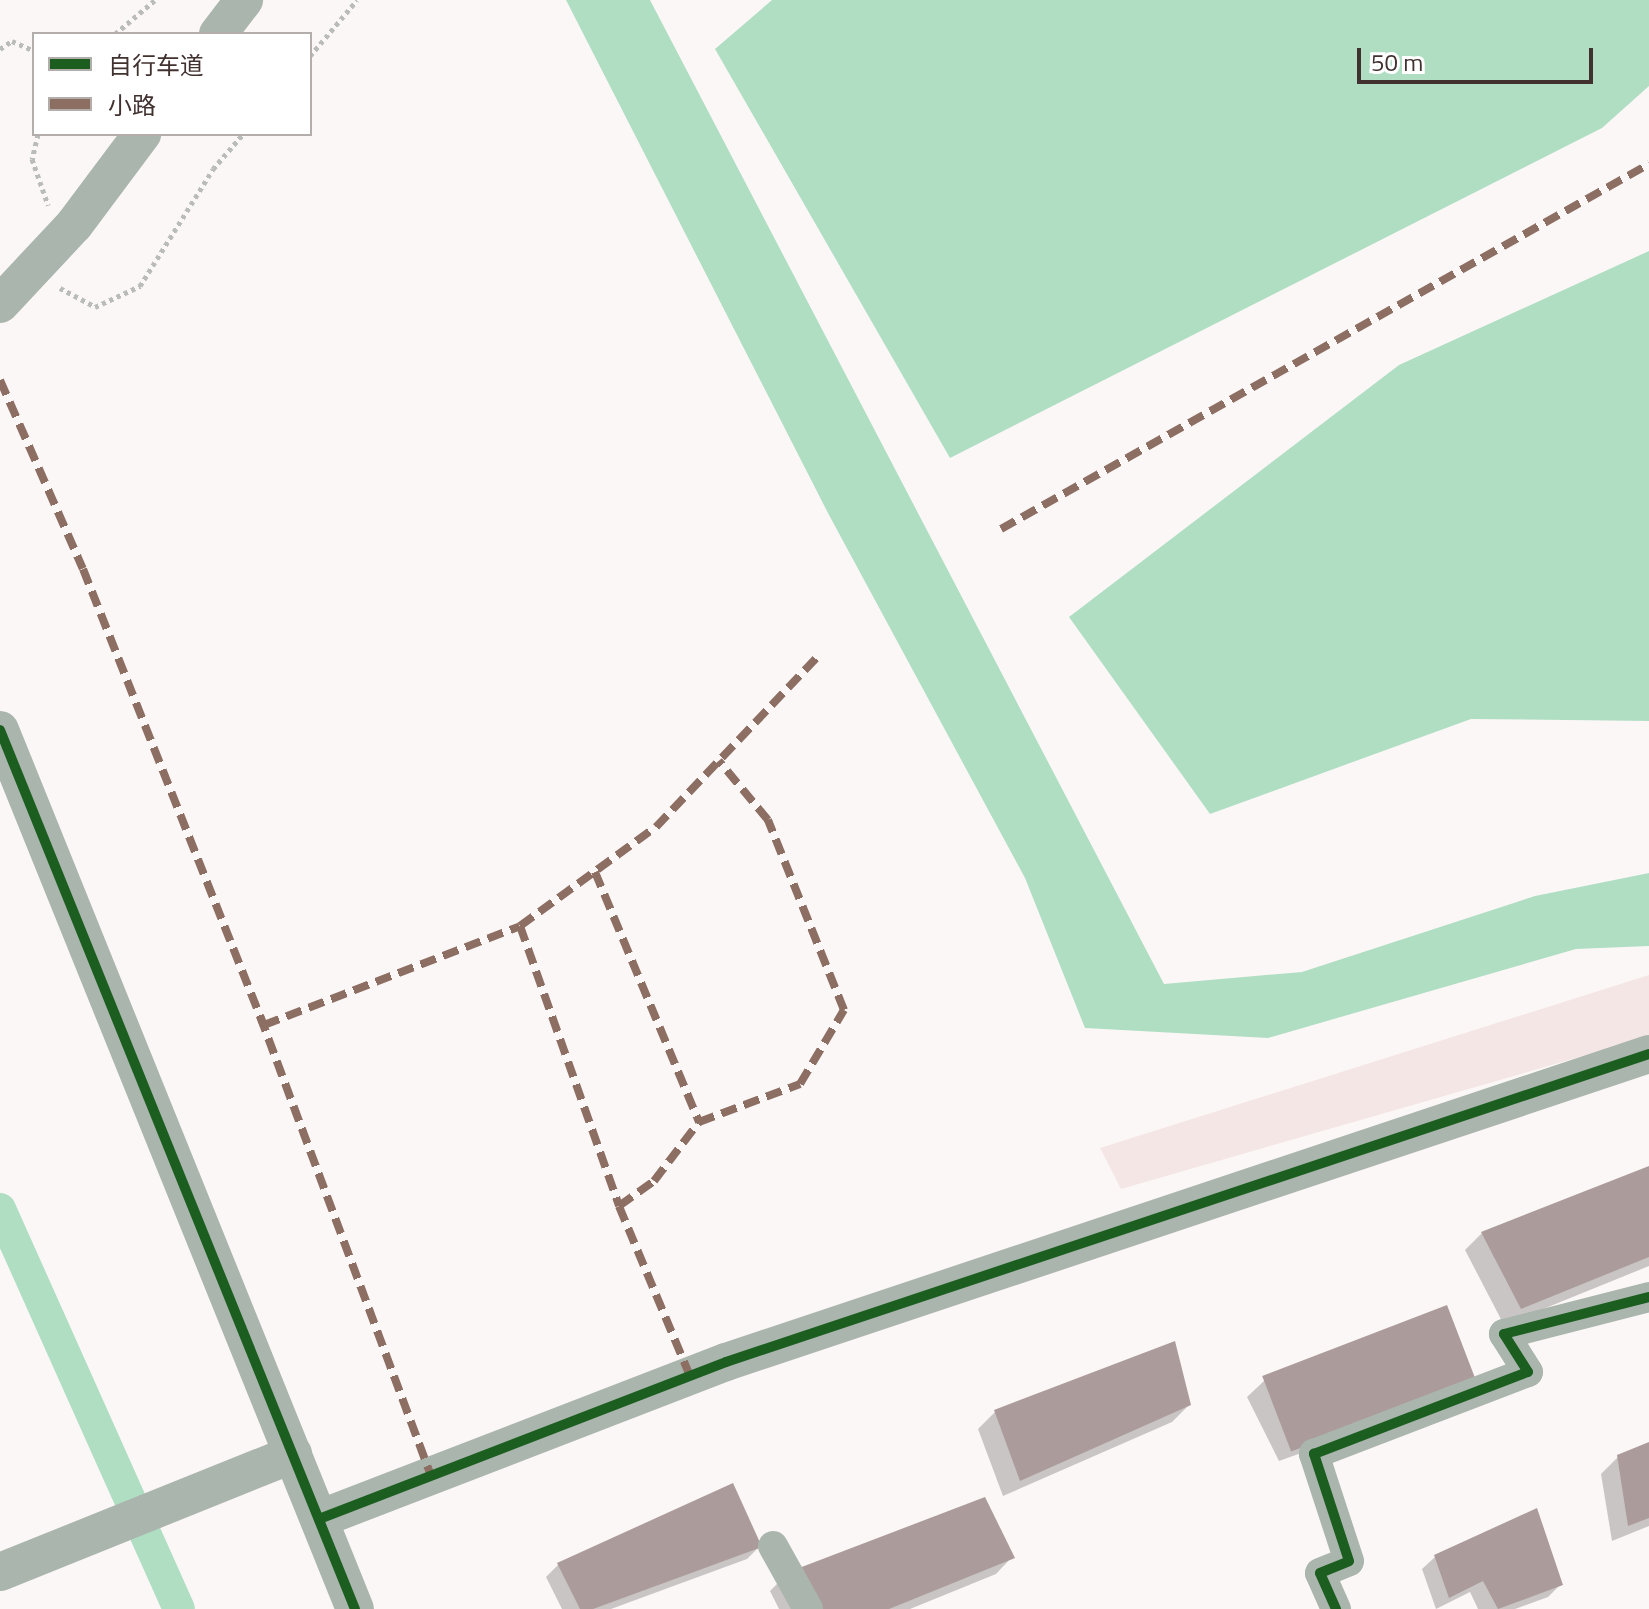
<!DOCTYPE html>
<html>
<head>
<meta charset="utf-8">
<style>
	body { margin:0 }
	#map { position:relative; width:1649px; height:1609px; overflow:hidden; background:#fcf7f7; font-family:"Titillium Web","Noto Sans SC",sans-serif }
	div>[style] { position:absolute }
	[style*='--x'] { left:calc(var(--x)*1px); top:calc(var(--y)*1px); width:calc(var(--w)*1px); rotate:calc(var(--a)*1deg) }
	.built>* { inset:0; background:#f4e6e5 }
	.water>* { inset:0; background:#b0dec3 }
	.shadow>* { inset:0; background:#0003 }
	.canal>* { height:32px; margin:-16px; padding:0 16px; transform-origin:16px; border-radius:16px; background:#b0dec3 }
	.building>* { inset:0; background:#ab9c9b; transform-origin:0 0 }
	.path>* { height:5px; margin-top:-2.5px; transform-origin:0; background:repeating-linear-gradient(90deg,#b9bcb9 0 4px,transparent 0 8px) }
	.minor>* { height:30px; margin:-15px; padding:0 15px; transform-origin:15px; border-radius:15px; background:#aab5ad }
	.tertiary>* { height:38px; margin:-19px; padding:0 19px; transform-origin:19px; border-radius:19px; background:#aab5ad }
	.quiet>* { height:8px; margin-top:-4px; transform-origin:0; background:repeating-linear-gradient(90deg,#8d6e63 0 16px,transparent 0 24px) }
	.cycleway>* { height:10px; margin:-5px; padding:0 5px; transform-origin:5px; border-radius:5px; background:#1b5e20 }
	span { translate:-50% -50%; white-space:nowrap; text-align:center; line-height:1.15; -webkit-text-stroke:8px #fff; paint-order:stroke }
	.legend { position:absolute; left:32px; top:32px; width:280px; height:104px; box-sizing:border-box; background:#fff; border:2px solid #b3adac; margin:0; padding:10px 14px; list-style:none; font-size:24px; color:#413230 }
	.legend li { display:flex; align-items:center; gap:16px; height:40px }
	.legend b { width:40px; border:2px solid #b3adac }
	.scale { position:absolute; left:1357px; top:48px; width:236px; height:36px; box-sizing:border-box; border:4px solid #413230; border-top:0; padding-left:10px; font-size:24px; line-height:28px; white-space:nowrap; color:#413230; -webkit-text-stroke:6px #fff; paint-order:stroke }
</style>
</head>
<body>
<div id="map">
	<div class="built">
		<div style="clip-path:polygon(1649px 975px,1649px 1037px,1121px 1189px,1100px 1148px)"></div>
	</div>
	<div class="water">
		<div style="clip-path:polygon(566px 0,650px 0,1164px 984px,1302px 972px,1535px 896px,1649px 873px,1649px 946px,1576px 949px,1268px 1038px,1085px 1028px,1025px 878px,829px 515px)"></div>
		<div style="clip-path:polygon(772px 0,1649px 0,1649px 86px,1602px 128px,950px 458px,715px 49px)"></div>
		<div style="clip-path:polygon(1649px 251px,1649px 721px,1471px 719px,1210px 814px,1069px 617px,1399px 365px)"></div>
	</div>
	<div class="shadow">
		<div style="clip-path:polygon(1649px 1168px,1649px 1266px,1504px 1325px,1465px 1250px,1482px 1233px)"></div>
		<div style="clip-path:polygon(1446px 1308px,1457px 1397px,1279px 1461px,1247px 1397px,1264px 1381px)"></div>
		<div style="clip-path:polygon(1189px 1405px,1172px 1422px,1003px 1496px,978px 1429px,995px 1412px)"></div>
		<div style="clip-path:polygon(1649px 1445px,1649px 1526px,1612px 1541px,1601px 1474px,1618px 1457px)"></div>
		<div style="clip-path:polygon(759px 1547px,747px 1559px,611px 1609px,562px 1609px,546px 1577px,558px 1565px)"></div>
		<div style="clip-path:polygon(1012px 1557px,996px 1574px,910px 1609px,779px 1609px,770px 1591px,787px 1574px)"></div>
		<div style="clip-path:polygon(1435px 1557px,1561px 1584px,1548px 1597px,1515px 1609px,1478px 1609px,1470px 1592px,1436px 1609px,1422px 1569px)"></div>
	</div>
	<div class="canal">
		<div style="--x:0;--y:1209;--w:438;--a:65.9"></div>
	</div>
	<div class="building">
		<div style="clip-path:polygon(1649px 1166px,1649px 1257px,1521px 1309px,1481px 1232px)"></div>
		<div style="left:1447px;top:1305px;width:81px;height:198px;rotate:69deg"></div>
		<div style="clip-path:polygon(1175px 1341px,1191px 1405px,1020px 1481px,994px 1410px)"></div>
		<div style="clip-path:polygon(1649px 1442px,1649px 1518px,1628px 1526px,1617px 1455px)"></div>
		<div style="clip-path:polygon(733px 1483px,762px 1547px,593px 1609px,580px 1609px,557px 1563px)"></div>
		<div style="clip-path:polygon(985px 1497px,1015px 1558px,889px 1609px,804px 1609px,786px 1573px)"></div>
		<div style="clip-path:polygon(1537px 1508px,1563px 1585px,1498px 1609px,1483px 1581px,1449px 1598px,1434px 1555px)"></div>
	</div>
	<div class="path">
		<div style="--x:115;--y:34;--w:52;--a:-40.4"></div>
		<div style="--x:0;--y:49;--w:14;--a:-34"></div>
		<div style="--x:12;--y:41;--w:24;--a:24"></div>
		<div style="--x:310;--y:56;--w:73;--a:-50"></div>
		<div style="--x:38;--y:134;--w:26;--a:103"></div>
		<div style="--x:32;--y:159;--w:49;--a:70.8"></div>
		<div style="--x:60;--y:288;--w:40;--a:28"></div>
		<div style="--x:95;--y:307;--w:50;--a:-25"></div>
		<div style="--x:140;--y:286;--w:138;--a:-58"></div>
		<div style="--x:213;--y:169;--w:46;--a:-49.4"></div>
	</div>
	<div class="minor">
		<div style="--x:773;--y:1546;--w:72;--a:60.9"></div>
		<div style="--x:1336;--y:1609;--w:39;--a:-114"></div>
		<div style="--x:1320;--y:1573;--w:31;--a:-22"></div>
		<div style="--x:1349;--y:1561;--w:113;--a:-108.1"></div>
		<div style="--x:1314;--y:1454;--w:229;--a:-21"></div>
		<div style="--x:1528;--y:1372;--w:45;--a:-122.3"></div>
		<div style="--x:1504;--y:1334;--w:150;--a:-14.3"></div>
	</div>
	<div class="tertiary">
		<div style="--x:218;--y:34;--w:43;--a:-52.6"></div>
		<div style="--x:0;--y:304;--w:108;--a:-46.9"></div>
		<div style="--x:74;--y:225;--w:114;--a:-53.2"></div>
		<div style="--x:0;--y:730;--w:948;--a:68.01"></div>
		<div style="--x:319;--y:1519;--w:436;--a:-21.1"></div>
		<div style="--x:726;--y:1362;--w:973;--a:-18.45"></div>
		<div style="--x:0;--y:1572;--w:316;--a:-21.9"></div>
	</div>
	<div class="quiet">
		<div style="--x:0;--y:380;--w:206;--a:66.3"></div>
		<div style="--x:83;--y:569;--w:491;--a:68.4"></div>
		<div style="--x:264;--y:1025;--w:274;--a:-21.1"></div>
		<div style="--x:520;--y:926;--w:168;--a:-36.1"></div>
		<div style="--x:656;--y:827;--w:237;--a:-46.5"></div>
		<div style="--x:1001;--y:529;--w:744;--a:-29.39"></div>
		<div style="--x:595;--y:872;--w:271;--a:67.4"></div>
		<div style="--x:699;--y:1122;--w:108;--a:-20.6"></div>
		<div style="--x:800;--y:1084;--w:86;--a:-59.3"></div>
		<div style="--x:844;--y:1010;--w:205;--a:-111.8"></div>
		<div style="--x:768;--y:820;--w:77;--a:-129.7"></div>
		<div style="--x:520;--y:926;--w:297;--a:70.5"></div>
		<div style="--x:260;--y:1016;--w:491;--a:69.6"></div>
		<div style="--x:690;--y:1376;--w:184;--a:-112.7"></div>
		<div style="--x:619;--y:1206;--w:43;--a:-35.5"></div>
		<div style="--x:654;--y:1181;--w:74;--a:-52.7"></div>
	</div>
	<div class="cycleway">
		<div style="--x:0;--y:730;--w:948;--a:68.01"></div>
		<div style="--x:319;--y:1519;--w:436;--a:-21.1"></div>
		<div style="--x:726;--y:1362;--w:973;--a:-18.45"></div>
		<div style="--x:1336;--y:1609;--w:39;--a:-114"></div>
		<div style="--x:1320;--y:1573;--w:31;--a:-22"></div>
		<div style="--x:1349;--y:1561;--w:113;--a:-108.1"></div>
		<div style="--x:1314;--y:1454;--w:229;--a:-21"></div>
		<div style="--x:1528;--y:1372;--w:45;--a:-122.3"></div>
		<div style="--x:1504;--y:1334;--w:150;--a:-14.3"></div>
	</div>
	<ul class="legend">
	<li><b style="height:10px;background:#1b5e20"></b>自行车道</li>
	<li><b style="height:10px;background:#8d6e63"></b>小路</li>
	</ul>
	<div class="scale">50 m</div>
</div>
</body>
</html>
